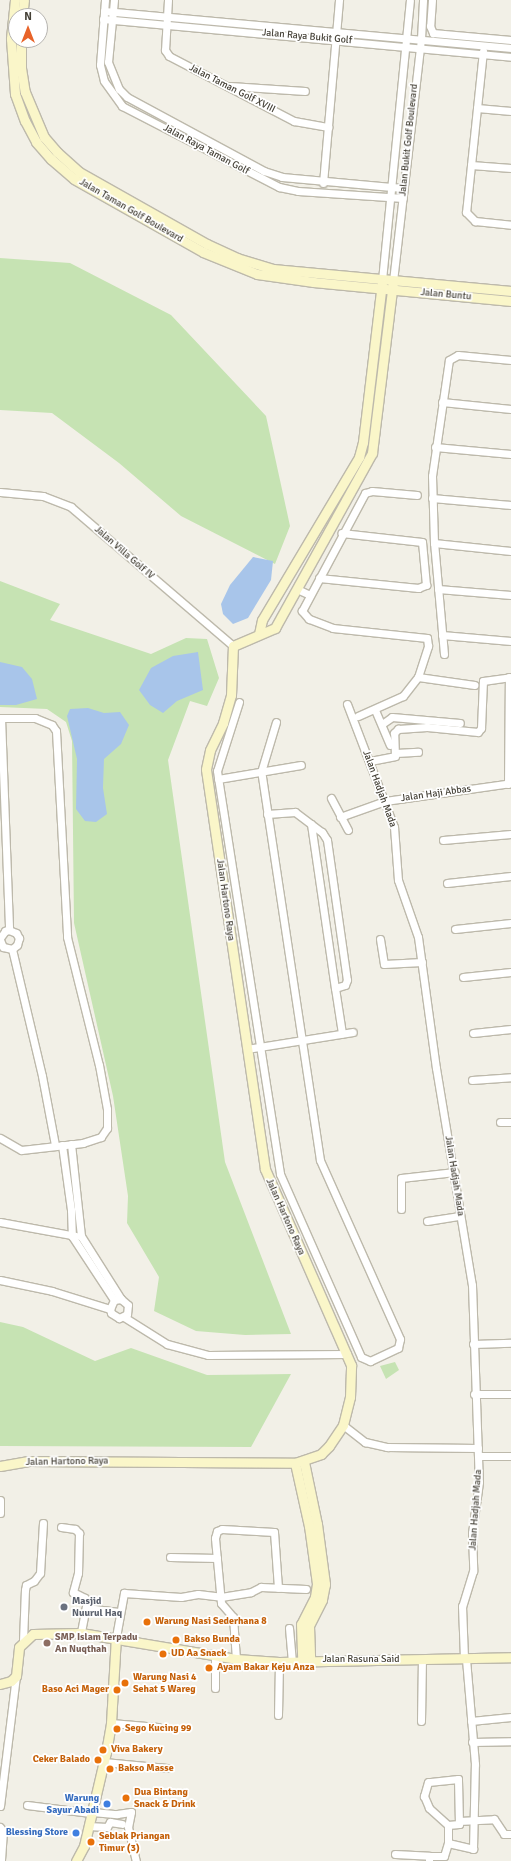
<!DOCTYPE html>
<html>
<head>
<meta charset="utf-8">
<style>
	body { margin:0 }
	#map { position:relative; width:511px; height:1861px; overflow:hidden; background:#f2f0e7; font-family:Signika,sans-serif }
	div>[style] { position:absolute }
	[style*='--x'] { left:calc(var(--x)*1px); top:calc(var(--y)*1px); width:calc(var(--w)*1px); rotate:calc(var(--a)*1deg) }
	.green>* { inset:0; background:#c6e3b3 }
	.water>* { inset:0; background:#a8c5ea }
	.roads { filter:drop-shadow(1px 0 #bdb9ab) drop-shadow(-1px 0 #bdb9ab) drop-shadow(0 1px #bdb9ab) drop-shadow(0 -1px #bdb9ab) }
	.street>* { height:7px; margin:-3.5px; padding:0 3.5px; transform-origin:3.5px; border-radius:3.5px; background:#fff }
	.secondary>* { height:9px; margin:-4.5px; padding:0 4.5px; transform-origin:4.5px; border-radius:4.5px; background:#faf6c9 }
	.dots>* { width:11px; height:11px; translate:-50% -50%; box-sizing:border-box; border:2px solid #fff; border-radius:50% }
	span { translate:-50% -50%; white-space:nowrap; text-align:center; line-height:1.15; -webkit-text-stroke:3.5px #fff; paint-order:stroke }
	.street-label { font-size:10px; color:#454137 }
	.worship-label { font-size:10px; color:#5b616d; font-weight:700 }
	.left { translate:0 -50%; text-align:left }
	.food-label { font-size:10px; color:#c56008; font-weight:700 }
	.right { translate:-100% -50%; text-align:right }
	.education-label { font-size:10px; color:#785e54; font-weight:700 }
	.shop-label { font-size:10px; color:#366cbe; font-weight:700 }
	.north { position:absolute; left:8px; top:8px; width:40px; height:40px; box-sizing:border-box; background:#fff; border:1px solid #b5b3af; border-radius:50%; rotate:0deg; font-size:11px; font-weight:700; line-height:16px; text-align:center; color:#454137 }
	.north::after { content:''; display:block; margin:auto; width:14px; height:18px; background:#e86329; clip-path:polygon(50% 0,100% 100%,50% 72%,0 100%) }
</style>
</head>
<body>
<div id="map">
	<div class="green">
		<div style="clip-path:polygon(0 258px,70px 263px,171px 315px,266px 416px,290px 526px,275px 564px,181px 516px,119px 463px,52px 413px,0 410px)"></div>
		<div style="clip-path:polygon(0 581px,60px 604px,50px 620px,151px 654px,186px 638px,207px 639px,219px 678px,207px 706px,190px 701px,168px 760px,225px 1162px,291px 1334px,245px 1335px,196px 1331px,154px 1311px,159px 1277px,127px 1223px,128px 1196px,113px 1096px,74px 923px,72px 741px,66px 722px,47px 709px,0 707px)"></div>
		<div style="clip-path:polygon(0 1322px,23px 1327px,95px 1361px,131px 1348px,207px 1375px,291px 1374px,251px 1447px,0 1446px)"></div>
		<div style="clip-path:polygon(395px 1362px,399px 1370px,386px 1379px,380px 1366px)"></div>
	</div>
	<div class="water">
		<div style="clip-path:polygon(253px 557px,273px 561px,271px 580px,248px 618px,233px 624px,223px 614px,221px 604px,230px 585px)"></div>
		<div style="clip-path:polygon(198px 652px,203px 690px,177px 701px,163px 713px,150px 705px,139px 690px,151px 668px,173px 656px)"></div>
		<div style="clip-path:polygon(0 662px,22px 667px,32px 679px,37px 699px,16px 705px,0 705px)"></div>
		<div style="clip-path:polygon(88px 708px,104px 713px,120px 712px,129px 725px,121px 744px,104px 759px,103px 788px,107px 814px,96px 822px,85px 821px,76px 809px,77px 759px,67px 716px,70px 709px)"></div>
	</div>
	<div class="roads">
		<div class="street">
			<div style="--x:105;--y:0;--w:65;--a:94.4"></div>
			<div style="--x:100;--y:65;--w:16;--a:76"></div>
			<div style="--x:104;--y:81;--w:31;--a:54"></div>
			<div style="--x:122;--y:106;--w:177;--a:27.3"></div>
			<div style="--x:279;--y:187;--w:19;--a:12"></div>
			<div style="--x:298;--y:191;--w:105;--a:3.8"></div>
			<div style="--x:114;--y:0;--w:62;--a:95.5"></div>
			<div style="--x:108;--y:62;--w:29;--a:68"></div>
			<div style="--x:119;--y:89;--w:11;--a:45"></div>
			<div style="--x:127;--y:97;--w:156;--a:28.4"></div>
			<div style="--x:264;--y:171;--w:19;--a:18"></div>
			<div style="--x:282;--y:177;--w:121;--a:5.2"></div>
			<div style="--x:168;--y:0;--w:50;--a:93.4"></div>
			<div style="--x:165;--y:50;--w:7;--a:56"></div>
			<div style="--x:169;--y:56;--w:141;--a:27.5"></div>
			<div style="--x:294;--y:121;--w:35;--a:10"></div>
			<div style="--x:432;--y:0;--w:26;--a:94"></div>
			<div style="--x:430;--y:26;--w:8;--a:67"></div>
			<div style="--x:433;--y:33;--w:78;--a:5.1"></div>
			<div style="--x:104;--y:11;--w:409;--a:5.2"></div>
			<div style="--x:103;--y:19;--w:410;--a:5.3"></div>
			<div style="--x:483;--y:51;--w:162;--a:96"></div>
			<div style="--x:466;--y:212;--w:13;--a:45"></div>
			<div style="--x:475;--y:221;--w:36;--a:6"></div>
			<div style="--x:230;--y:86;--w:75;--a:3.8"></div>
			<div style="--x:477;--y:108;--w:34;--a:5"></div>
			<div style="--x:471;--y:165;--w:40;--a:4.3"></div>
			<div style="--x:323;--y:183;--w:184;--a:-85"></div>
			<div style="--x:382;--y:280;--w:281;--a:-84.3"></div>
			<div style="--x:393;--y:281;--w:244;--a:-83.4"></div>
			<div style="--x:421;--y:39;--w:39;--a:-87"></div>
			<div style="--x:442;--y:402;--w:69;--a:5.8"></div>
			<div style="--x:435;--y:447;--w:76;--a:5.3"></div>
			<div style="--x:0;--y:492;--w:43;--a:5.3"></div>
			<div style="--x:43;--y:496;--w:30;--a:21"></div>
			<div style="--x:71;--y:507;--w:213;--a:40.6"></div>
			<div style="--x:432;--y:498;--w:79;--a:5.1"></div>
			<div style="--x:434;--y:543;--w:77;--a:5.9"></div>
			<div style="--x:319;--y:578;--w:100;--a:5.8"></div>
			<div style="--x:418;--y:588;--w:9;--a:-21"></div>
			<div style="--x:426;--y:585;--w:43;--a:-95.3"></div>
			<div style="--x:422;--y:542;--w:81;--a:-173.6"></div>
			<div style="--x:297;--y:589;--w:14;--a:25"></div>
			<div style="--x:438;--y:589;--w:73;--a:4.7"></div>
			<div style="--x:442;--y:635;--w:69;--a:5"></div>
			<div style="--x:444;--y:654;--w:111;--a:-95.1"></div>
			<div style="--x:434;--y:543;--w:67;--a:-91.7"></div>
			<div style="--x:432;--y:476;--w:117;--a:-81.7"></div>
			<div style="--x:449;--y:360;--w:10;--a:-29"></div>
			<div style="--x:458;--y:355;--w:53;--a:5.4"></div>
			<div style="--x:418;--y:677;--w:57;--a:8.1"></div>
			<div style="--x:239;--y:702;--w:72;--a:107.7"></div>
			<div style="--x:217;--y:771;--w:408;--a:81.1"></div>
			<div style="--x:280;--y:1174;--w:200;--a:66.1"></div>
			<div style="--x:361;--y:1357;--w:10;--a:24"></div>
			<div style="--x:370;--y:1361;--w:31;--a:-25"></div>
			<div style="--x:398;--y:1348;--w:9;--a:-77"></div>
			<div style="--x:400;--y:1339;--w:196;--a:-114.1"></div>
			<div style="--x:320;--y:1160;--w:392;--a:-98.6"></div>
			<div style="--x:261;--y:772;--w:52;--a:-73.3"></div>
			<div style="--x:347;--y:704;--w:132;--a:69.1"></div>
			<div style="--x:394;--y:827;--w:53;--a:85.7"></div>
			<div style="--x:398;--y:880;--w:60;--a:70.7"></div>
			<div style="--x:418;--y:937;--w:132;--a:82.2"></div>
			<div style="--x:436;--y:1068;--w:220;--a:80.6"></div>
			<div style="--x:472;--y:1285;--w:197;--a:88"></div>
			<div style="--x:479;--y:1482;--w:51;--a:97.8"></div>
			<div style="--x:472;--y:1533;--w:38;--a:88"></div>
			<div style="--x:473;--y:1571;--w:37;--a:107"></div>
			<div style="--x:462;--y:1606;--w:53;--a:87.8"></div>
			<div style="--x:375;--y:710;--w:38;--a:67"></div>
			<div style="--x:358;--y:716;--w:49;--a:-24"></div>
			<div style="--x:403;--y:696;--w:24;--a:-52"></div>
			<div style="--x:418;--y:677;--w:33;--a:-72"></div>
			<div style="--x:428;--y:646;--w:8;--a:-97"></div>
			<div style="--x:427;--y:638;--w:95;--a:-173.9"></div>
			<div style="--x:333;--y:628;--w:26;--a:-159"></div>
			<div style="--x:309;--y:619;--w:11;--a:-131"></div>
			<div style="--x:302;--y:611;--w:134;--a:-61.9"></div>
			<div style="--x:365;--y:493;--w:7;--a:-16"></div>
			<div style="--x:372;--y:491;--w:45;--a:5.1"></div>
			<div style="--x:0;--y:718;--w:35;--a:0"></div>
			<div style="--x:35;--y:718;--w:18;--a:22"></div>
			<div style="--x:52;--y:725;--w:7;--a:56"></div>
			<div style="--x:56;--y:731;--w:206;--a:86.9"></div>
			<div style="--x:67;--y:937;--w:132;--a:76"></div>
			<div style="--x:99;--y:1065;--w:45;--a:79.7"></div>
			<div style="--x:107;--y:1109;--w:19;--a:90"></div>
			<div style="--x:107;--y:1128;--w:11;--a:124"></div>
			<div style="--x:101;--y:1137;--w:19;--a:162"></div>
			<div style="--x:83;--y:1143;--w:62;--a:173.6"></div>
			<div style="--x:21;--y:1150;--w:24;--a:-150"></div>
			<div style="--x:1;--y:718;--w:212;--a:87.8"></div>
			<div style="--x:382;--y:724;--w:12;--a:-35"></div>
			<div style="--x:392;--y:717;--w:68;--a:5"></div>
			<div style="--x:396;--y:753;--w:22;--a:-3"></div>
			<div style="--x:370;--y:761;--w:25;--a:-11"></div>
			<div style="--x:395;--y:756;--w:23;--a:-92"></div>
			<div style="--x:394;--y:733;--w:6;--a:-45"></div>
			<div style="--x:398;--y:729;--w:29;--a:-4"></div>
			<div style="--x:427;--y:727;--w:51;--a:5.6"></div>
			<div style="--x:478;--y:732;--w:5;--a:-53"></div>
			<div style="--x:481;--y:728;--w:47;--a:-87.6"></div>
			<div style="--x:483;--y:681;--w:28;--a:-8"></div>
			<div style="--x:218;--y:779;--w:84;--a:-9.6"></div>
			<div style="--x:508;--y:784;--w:107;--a:-89.5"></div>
			<div style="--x:331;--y:798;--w:36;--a:62"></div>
			<div style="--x:267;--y:814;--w:28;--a:-4"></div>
			<div style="--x:295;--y:812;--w:34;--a:37"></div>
			<div style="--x:322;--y:832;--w:9;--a:58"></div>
			<div style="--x:327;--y:840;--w:141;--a:81.9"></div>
			<div style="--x:347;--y:980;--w:5;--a:112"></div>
			<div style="--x:345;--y:985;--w:10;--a:163"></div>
			<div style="--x:335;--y:988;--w:46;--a:81.2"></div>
			<div style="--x:340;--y:817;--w:48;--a:-19.6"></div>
			<div style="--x:385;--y:801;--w:127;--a:-8.1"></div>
			<div style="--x:311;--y:824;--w:166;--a:81.7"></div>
			<div style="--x:443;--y:840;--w:68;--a:-5"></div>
			<div style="--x:447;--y:883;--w:64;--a:-6.2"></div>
			<div style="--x:455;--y:929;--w:56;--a:-6.1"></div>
			<div style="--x:0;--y:938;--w:9;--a:-54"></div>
			<div style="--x:5;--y:931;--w:4;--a:-14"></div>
			<div style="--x:9;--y:930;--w:8;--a:23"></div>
			<div style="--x:16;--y:933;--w:6;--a:59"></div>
			<div style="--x:19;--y:938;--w:7;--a:106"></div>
			<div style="--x:17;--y:945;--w:6;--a:141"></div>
			<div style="--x:12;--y:949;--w:9;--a:-167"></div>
			<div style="--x:3;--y:947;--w:8;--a:-113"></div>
			<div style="--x:380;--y:939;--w:25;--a:81"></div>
			<div style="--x:384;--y:964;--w:38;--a:-3"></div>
			<div style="--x:12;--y:949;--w:130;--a:76.7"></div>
			<div style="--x:42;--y:1076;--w:70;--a:79.3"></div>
			<div style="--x:463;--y:977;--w:48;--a:-5.9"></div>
			<div style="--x:473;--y:1033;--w:38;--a:-6"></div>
			<div style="--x:247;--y:1049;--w:107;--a:-9.1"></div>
			<div style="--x:472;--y:1080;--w:39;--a:-4"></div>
			<div style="--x:500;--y:1122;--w:11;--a:0"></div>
			<div style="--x:71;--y:1144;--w:93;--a:83.8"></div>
			<div style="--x:81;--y:1236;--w:75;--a:57.6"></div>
			<div style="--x:121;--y:1299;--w:9;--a:41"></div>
			<div style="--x:128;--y:1305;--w:9;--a:96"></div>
			<div style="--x:127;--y:1314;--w:9;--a:153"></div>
			<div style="--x:119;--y:1318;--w:9;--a:-148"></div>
			<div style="--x:111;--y:1313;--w:4;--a:-104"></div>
			<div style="--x:110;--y:1309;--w:10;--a:-66"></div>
			<div style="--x:114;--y:1300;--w:7;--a:-8"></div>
			<div style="--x:62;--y:1145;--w:66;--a:82.1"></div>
			<div style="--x:71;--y:1210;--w:26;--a:88"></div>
			<div style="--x:72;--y:1236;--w:77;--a:56.7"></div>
			<div style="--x:401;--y:1209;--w:31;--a:-90"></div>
			<div style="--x:401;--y:1178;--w:54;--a:-6.3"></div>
			<div style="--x:427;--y:1221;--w:33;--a:-9"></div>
			<div style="--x:0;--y:1222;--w:77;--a:10.4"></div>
			<div style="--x:0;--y:1280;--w:53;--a:11.9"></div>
			<div style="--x:52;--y:1291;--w:61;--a:17.2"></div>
			<div style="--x:124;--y:1317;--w:51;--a:32.1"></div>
			<div style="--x:167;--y:1344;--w:42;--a:15"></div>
			<div style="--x:208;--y:1355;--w:139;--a:-0.4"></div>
			<div style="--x:473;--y:1344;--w:38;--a:-2"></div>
			<div style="--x:474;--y:1394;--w:37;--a:0"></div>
			<div style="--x:343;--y:1425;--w:28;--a:38"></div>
			<div style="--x:365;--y:1442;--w:23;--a:13"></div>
			<div style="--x:387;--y:1447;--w:91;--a:0.6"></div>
			<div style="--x:479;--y:1456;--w:32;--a:0"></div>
			<div style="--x:0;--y:1500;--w:13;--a:90"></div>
			<div style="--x:61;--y:1527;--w:14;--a:8"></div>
			<div style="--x:75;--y:1529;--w:6;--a:45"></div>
			<div style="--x:79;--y:1533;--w:40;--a:91.4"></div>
			<div style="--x:78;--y:1573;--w:20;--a:105"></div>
			<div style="--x:73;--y:1592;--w:13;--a:27"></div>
			<div style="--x:85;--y:1598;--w:4;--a:56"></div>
			<div style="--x:87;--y:1601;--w:33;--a:101"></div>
			<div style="--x:170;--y:1557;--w:47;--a:1.2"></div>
			<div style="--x:86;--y:1608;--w:33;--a:7"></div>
			<div style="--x:289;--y:1628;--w:33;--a:85"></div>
			<div style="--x:116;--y:1637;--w:45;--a:-79.7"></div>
			<div style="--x:124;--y:1593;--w:57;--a:4"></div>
			<div style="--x:181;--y:1597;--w:17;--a:-10"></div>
			<div style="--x:198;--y:1594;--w:23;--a:7"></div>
			<div style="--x:221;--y:1597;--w:30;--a:-9"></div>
			<div style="--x:251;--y:1592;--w:11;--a:-27"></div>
			<div style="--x:261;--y:1587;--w:45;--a:2.5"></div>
			<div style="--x:23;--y:1641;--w:51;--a:-87.8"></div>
			<div style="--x:25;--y:1590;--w:5;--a:-79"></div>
			<div style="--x:26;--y:1585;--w:9;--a:-27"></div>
			<div style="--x:34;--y:1581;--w:10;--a:-53"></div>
			<div style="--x:40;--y:1573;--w:50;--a:-86.6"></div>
			<div style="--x:215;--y:1655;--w:33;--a:90"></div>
			<div style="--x:236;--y:1659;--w:42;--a:-94.1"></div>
			<div style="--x:233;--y:1617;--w:18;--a:-131"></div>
			<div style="--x:221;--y:1603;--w:65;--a:-95.3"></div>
			<div style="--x:215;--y:1538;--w:7;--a:-74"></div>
			<div style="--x:217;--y:1531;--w:5;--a:-22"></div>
			<div style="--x:222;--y:1529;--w:52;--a:3.3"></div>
			<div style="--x:274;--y:1532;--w:56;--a:85.9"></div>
			<div style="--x:278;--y:1715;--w:53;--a:-88.9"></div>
			<div style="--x:421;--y:1721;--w:61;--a:-89.1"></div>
			<div style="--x:471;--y:1721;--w:40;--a:-5.7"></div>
			<div style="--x:111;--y:1723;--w:47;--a:4.9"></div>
			<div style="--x:472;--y:1742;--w:39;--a:-1"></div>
			<div style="--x:104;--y:1762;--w:63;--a:5.4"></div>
			<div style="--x:27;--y:1805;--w:64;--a:7.1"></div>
			<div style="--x:0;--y:1806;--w:131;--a:-83"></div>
			<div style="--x:92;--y:1812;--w:25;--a:5"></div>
			<div style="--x:117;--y:1814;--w:14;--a:-8"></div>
			<div style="--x:131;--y:1812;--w:15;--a:101"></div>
			<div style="--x:128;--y:1827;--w:35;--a:77"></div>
			<div style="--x:459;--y:1821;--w:35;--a:-3"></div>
			<div style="--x:494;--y:1819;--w:18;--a:56"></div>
			<div style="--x:504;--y:1834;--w:7;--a:0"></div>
			<div style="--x:88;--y:1826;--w:19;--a:3"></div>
			<div style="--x:107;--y:1827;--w:6;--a:-59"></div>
			<div style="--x:110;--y:1822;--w:12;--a:9"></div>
			<div style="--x:0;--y:1827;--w:5;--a:53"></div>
			<div style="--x:3;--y:1831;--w:30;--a:94"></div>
			<div style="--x:448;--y:1843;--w:18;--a:-90"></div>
			<div style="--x:448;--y:1825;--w:11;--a:-5"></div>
			<div style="--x:459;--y:1824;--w:45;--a:-91.3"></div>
			<div style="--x:458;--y:1779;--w:30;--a:174"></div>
			<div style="--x:428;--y:1782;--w:15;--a:106"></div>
			<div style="--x:424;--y:1796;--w:13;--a:67"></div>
			<div style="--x:429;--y:1808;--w:25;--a:42"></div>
			<div style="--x:395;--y:1854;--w:34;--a:3"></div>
			<div style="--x:429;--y:1861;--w:5;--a:-90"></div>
			<div style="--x:429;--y:1856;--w:15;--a:0"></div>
			<div style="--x:444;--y:1856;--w:14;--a:-73"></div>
			<div style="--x:448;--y:1843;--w:26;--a:13"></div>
			<div style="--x:473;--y:1849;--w:85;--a:-88.7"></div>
			<div style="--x:475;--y:1764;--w:106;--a:-94.9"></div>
		</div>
		<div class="secondary">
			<div style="--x:15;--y:0;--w:39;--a:96"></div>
			<div style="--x:11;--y:39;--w:55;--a:85.8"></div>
			<div style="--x:15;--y:94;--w:29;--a:70"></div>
			<div style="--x:25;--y:121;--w:24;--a:62"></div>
			<div style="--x:36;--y:142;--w:23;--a:49"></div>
			<div style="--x:51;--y:159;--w:30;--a:41"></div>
			<div style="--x:74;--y:179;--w:148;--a:29.5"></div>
			<div style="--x:203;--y:252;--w:58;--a:22.2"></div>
			<div style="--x:257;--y:274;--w:57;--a:8.1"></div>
			<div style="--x:313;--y:282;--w:199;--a:5.5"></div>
			<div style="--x:22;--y:16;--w:16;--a:-83"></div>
			<div style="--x:21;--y:40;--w:28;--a:90"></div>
			<div style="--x:21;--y:68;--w:24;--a:81"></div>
			<div style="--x:25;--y:92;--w:49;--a:67.1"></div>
			<div style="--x:44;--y:137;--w:20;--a:49"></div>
			<div style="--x:57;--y:152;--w:30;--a:42"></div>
			<div style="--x:79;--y:172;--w:147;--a:29.4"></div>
			<div style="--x:207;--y:244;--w:33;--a:25"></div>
			<div style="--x:237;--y:258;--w:38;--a:17"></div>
			<div style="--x:273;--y:269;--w:239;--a:5.3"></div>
			<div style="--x:259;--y:634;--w:14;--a:-78"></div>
			<div style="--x:262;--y:620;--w:190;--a:-59.2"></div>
			<div style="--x:359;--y:457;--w:16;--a:-75"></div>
			<div style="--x:363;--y:442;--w:160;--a:-83.2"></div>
			<div style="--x:304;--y:1462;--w:63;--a:78.2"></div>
			<div style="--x:317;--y:1524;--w:61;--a:82.4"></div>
			<div style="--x:325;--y:1584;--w:16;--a:101"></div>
			<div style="--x:322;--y:1600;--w:29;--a:117"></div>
			<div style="--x:309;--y:1626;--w:35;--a:88"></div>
			<div style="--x:295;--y:1463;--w:65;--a:77.5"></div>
			<div style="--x:309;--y:1526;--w:59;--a:82.1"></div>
			<div style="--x:317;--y:1584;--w:13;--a:99"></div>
			<div style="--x:315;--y:1597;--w:30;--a:117"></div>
			<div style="--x:301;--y:1624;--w:37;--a:88"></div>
			<div style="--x:0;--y:1466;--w:29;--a:-10"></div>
			<div style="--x:29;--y:1461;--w:266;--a:0.4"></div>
			<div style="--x:295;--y:1463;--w:28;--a:-19"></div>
			<div style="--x:321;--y:1454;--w:11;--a:-45"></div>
			<div style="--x:329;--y:1446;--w:25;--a:-56"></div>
			<div style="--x:343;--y:1425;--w:29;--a:-76"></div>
			<div style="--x:350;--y:1397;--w:32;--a:-88"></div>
			<div style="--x:351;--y:1365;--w:214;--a:-113.7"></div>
			<div style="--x:265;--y:1169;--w:404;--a:-98.4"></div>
			<div style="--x:206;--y:769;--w:19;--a:-78"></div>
			<div style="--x:210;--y:750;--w:30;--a:-64"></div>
			<div style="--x:223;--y:723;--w:29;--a:-74"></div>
			<div style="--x:231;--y:695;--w:49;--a:-87.7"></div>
			<div style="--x:233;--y:646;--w:46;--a:-23.2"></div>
			<div style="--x:275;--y:628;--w:200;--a:-61"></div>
			<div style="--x:372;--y:453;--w:173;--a:-83"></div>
			<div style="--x:0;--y:1684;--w:11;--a:-15"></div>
			<div style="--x:11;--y:1681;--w:7;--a:-45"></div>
			<div style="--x:16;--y:1676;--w:29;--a:-84"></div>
			<div style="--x:19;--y:1647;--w:19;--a:-43"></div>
			<div style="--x:33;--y:1634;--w:48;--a:-1.2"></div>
			<div style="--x:81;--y:1633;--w:157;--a:9.5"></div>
			<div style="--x:236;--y:1659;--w:43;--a:4"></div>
			<div style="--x:279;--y:1662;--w:232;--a:-1.2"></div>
			<div style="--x:76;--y:1861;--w:17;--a:-62"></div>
			<div style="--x:84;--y:1846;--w:97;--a:-76.8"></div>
			<div style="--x:106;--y:1752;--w:29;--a:-80"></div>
			<div style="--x:111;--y:1723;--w:86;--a:-86.7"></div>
		</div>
	</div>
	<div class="dots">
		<div style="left:64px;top:1607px;background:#6b7280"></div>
		<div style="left:147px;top:1622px;background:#e8710a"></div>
		<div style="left:176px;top:1640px;background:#e8710a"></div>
		<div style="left:47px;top:1643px;background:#8d6e63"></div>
		<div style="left:163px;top:1654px;background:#e8710a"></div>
		<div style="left:209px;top:1668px;background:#e8710a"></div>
		<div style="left:125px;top:1683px;background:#e8710a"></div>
		<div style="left:117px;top:1690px;background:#e8710a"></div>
		<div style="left:117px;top:1729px;background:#e8710a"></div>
		<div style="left:103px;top:1750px;background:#e8710a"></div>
		<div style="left:98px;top:1760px;background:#e8710a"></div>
		<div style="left:110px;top:1769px;background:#e8710a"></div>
		<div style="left:126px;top:1798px;background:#e8710a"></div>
		<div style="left:107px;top:1804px;background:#3f7fe0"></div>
		<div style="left:76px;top:1833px;background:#3f7fe0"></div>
		<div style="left:91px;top:1842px;background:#e8710a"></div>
	</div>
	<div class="street-label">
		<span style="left:307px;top:37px;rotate:5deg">Jalan Raya Bukit Golf</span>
		<span style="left:232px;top:89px;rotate:27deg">Jalan Taman Golf XVIII</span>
		<span style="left:409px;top:140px;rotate:-84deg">Jalan Bukit Golf Boulevard</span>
		<span style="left:206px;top:150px;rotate:28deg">Jalan Raya Taman Golf</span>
		<span style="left:131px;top:211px;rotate:30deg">Jalan Taman Golf Boulevard</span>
		<span style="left:446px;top:295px;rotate:5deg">Jalan Buntu</span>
		<span style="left:124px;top:553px;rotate:41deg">Jalan Villa Golf IV</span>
		<span style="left:379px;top:789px;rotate:70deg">Jalan Hadjah Mada</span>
		<span style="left:436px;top:794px;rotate:-8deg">Jalan Haji Abbas</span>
		<span style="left:225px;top:900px;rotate:82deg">Jalan Hartono Raya</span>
		<span style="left:454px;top:1176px;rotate:81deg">Jalan Hadjah Mada</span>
		<span style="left:285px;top:1217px;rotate:66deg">Jalan Hartono Raya</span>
		<span style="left:67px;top:1462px;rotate:-1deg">Jalan Hartono Raya</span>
		<span style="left:476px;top:1510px;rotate:-86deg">Jalan Hadjah Mada</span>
		<span style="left:361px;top:1660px">Jalan Rasuna Said</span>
	</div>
	<div class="worship-label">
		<span class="left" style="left:72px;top:1607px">Masjid<br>Nuurul Haq</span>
	</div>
	<div class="food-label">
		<span class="left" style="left:155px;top:1622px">Warung Nasi Sederhana 8</span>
		<span class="left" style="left:184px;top:1640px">Bakso Bunda</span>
		<span class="left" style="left:171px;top:1654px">UD Aa Snack</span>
		<span class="left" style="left:217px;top:1668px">Ayam Bakar Keju Anza</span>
		<span class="left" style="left:133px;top:1683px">Warung Nasi 4<br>Sehat 5 Wareg</span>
		<span class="right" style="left:109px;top:1690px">Baso Aci Mager</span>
		<span class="left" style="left:125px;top:1729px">Sego Kucing 99</span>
		<span class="left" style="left:111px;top:1750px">Viva Bakery</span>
		<span class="right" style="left:90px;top:1760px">Ceker Balado</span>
		<span class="left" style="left:118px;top:1769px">Bakso Masse</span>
		<span class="left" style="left:134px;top:1798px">Dua Bintang<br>Snack &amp; Drink</span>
		<span class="left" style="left:99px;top:1842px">Seblak Priangan<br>Timur (3)</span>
	</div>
	<div class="education-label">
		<span class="left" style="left:55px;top:1643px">SMP Islam Terpadu<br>An Nuqthah</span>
	</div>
	<div class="shop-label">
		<span class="right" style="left:99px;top:1804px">Warung<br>Sayur Abadi</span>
		<span class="right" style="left:68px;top:1833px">Blessing Store</span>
	</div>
	<div class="north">N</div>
</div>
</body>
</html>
